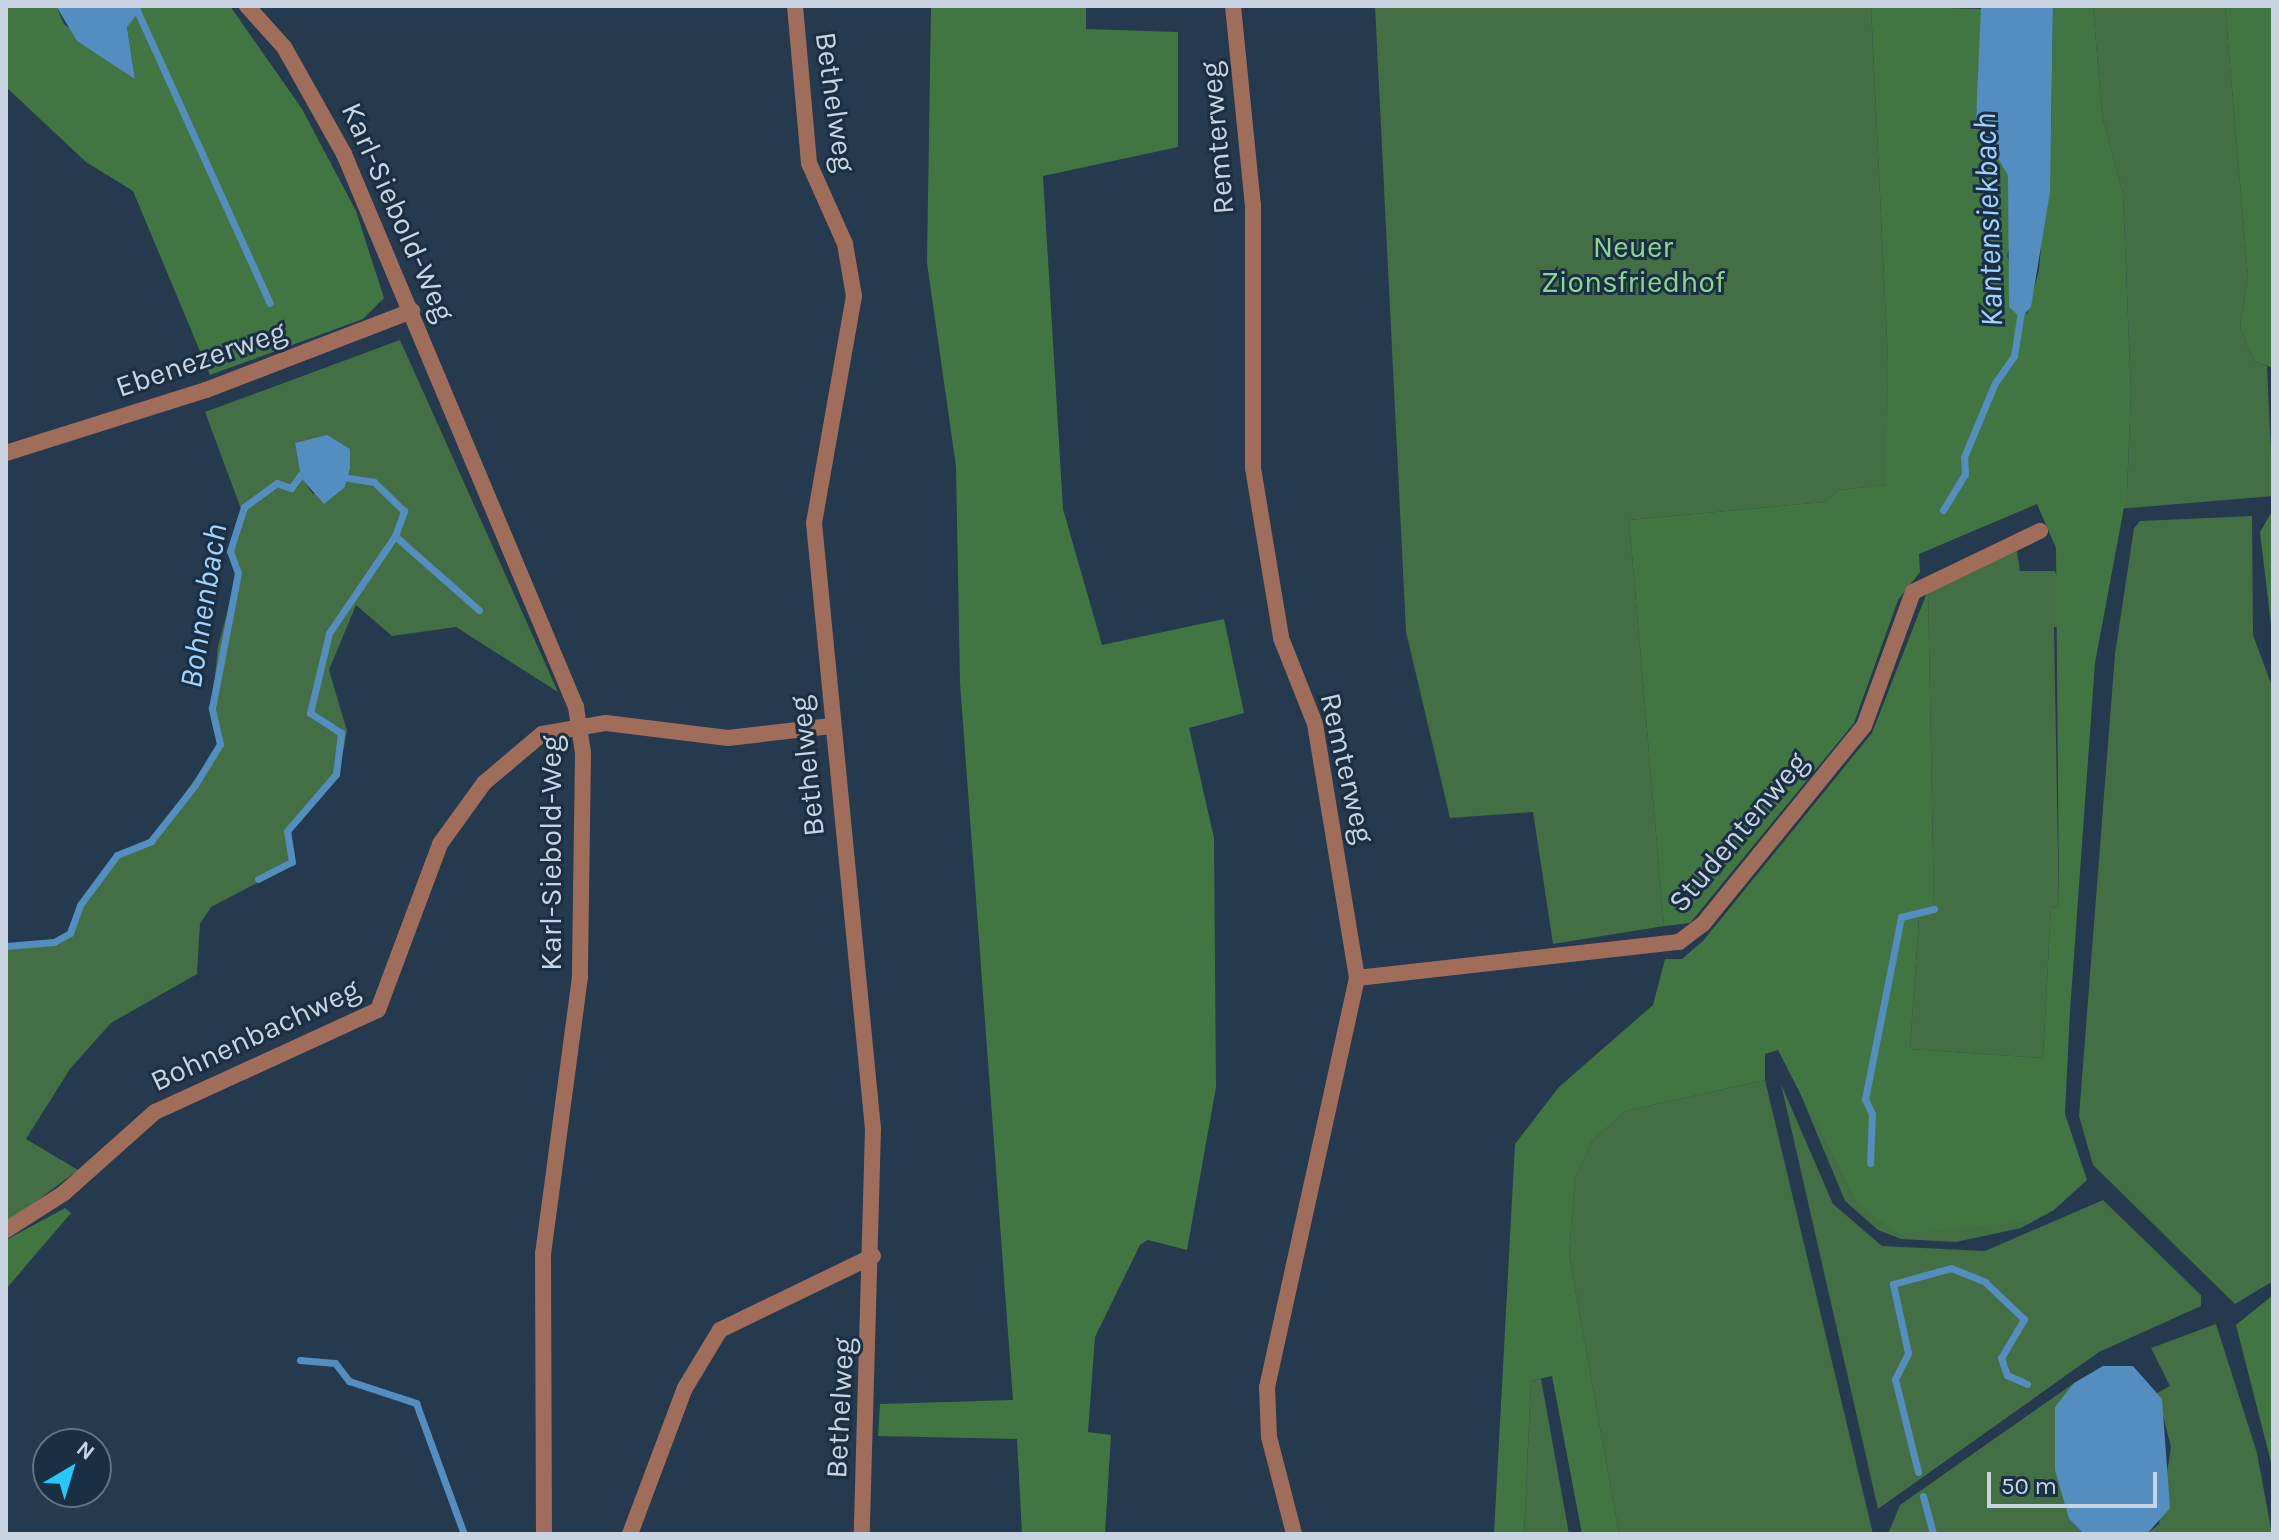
<!DOCTYPE html>
<html>
<head>
<meta charset="utf-8">
<style>
	body { margin:0 }
	#map { position:relative; width:2279px; height:1540px; overflow:hidden; background:#25394f; font-family:Karla,sans-serif }
	div>[style] { position:absolute }
	[style*='--x'] { left:calc(var(--x)*1px); top:calc(var(--y)*1px); width:calc(var(--w)*1px); rotate:calc(var(--a)*1deg) }
	.green>* { inset:0; background:#446e44 }
	.forest>* { inset:0; background:#417642 }
	.water>* { inset:0; background:#548dc0 }
	.stream>* { height:7px; margin:-3.5px; padding:0 3.5px; transform-origin:3.5px; border-radius:3.5px; background:#548dc0 }
	.street>* { height:16px; margin:-8px; padding:0 8px; transform-origin:8px; border-radius:8px; background:#a06d5b }
	span { translate:-50% -50%; white-space:nowrap; text-align:center; line-height:1.15; -webkit-text-stroke:6px #1b2f44; paint-order:stroke }
	.street-label { font-size:30px; color:#c8d4e1 }
	.park-label { font-size:30px; color:#8cd78c }
	.water-label { font-size:32px; color:#a4d2fc; font-style:italic }
	.frame { position:absolute; inset:0; border:8px solid #c8d4e1; pointer-events:none }
	.north { position:absolute; left:32px; top:1428px; width:80px; height:80px; box-sizing:border-box; background:#1b2f44; border:2px solid #607183; border-radius:50%; rotate:38deg; font-size:22px; font-weight:700; line-height:32px; text-align:center; color:#c8d4e1 }
	.north::after { content:''; display:block; margin:auto; width:28px; height:36px; background:#25c9fe; clip-path:polygon(50% 0,100% 100%,50% 72%,0 100%) }
	.scale { position:absolute; left:1987px; top:1472px; width:170px; height:36px; box-sizing:border-box; border:4px solid #c8d4e1; border-top:0; padding-left:10px; font-size:24px; line-height:28px; white-space:nowrap; color:#c8d4e1; -webkit-text-stroke:6px #1b2f44; paint-order:stroke }
</style>
</head>
<body>
<div id="map">
	<div class="green">
		<div style="clip-path:polygon(1375px 6px,1871px 6px,1888px 361px,1887px 485px,1839px 490px,1825px 502px,1629px 520px,1664px 926px,1553px 944px,1533px 812px,1450px 818px,1406px 632px)"></div>
		<div style="clip-path:polygon(2093px 6px,2225px 6px,2248px 277px,2240px 327px,2254px 361px,2267px 366px,2273px 496px,2118px 509px,2127px 491px,2131px 393px,2123px 194px,2102px 116px)"></div>
		<div style="clip-path:polygon(evenodd,400px 340px,558px 692px,456px 627px,392px 636px,356px 605px,329px 670px,347px 731px,339px 774px,287px 831px,295px 863px,211px 907px,200px 924px,197px 974px,111px 1023px,70px 1069px,26px 1139px,78px 1170px,6px 1224px,6px 946px,54px 942px,70px 933px,80px 905px,117px 855px,151px 841px,220px 744px,212px 708px,218px 646px,238px 573px,230px 551px,244px 517px,205px 412px,400px 340px,311px 440px,350px 469px,345px 487px,313px 494px,301px 477px,295px 443px,311px 440px)"></div>
		<div style="clip-path:polygon(2252px 516px,2253px 635px,2273px 689px,2273px 1281px,2235px 1304px,2093px 1165px,2079px 1116px,2115px 654px,2134px 528px,2140px 521px)"></div>
		<div style="clip-path:polygon(2017px 551px,2020px 571px,2055px 571px,2073px 627px,2054px 627px,2059px 907px,2051px 908px,2043px 1058px,1910px 1049px,1919px 917px,1933px 918px,1934px 909px,1928px 590px)"></div>
		<div style="clip-path:polygon(1765px 1080px,1873px 1534px,1619px 1534px,1569px 1255px,1575px 1178px,1592px 1141px,1625px 1111px)"></div>
		<div style="clip-path:polygon(1781px 1084px,1833px 1204px,1882px 1246px,1985px 1251px,2103px 1200px,2201px 1295px,2201px 1306px,2099px 1352px,1878px 1509px)"></div>
		<div style="clip-path:polygon(1798px 1088px,1857px 1204px,1983px 1225px,2054px 1210px,2021px 1228px,1956px 1242px,1901px 1239px,1878px 1230px,1845px 1201px)"></div>
		<div style="clip-path:polygon(2216px 1324px,2257px 1453px,2272px 1534px,2147px 1534px,2159px 1524px,2171px 1447px,2157px 1393px,2170px 1386px,2151px 1348px)"></div>
		<div style="clip-path:polygon(1541px 1379px,1569px 1534px,1524px 1534px,1531px 1381px)"></div>
		<div style="clip-path:polygon(2074px 1383px,2055px 1415px,2069px 1519px,2084px 1534px,1888px 1534px,1900px 1505px)"></div>
	</div>
	<div class="forest">
		<div style="clip-path:polygon(6px 6px,56px 6px,64px 24px,135px 78px,127px 27px,136px 8px,230px 6px,302px 109px,356px 211px,384px 298px,363px 319px,210px 375px,133px 191px,86px 162px,6px 87px)"></div>
		<div style="clip-path:polygon(931px 6px,1086px 6px,1086px 29px,1178px 32px,1178px 147px,1043px 176px,1063px 509px,1102px 645px,1224px 619px,1244px 713px,1189px 728px,1214px 838px,1216px 1087px,1187px 1250px,1148px 1240px,1140px 1245px,1095px 1337px,1088px 1432px,1111px 1435px,1105px 1534px,1022px 1534px,1017px 1439px,878px 1436px,880px 1404px,1013px 1400px,960px 683px,956px 467px,927px 263px)"></div>
		<div style="clip-path:polygon(1871px 6px,1984px 9px,1976px 120px,2008px 176px,2013px 235px,2007px 256px,2027px 315px,2039px 270px,2051px 133px,2053px 6px,2093px 6px,2102px 116px,2123px 194px,2131px 393px,2127px 491px,2095px 663px,2070px 1011px,2065px 1114px,2087px 1180px,2054px 1210px,2021px 1222px,1900px 1234px,1857px 1204px,1778px 1050px,1765px 1054px,1765px 1080px,1625px 1111px,1592px 1141px,1575px 1178px,1569px 1255px,1619px 1534px,1582px 1534px,1552px 1376px,1531px 1381px,1524px 1534px,1494px 1534px,1515px 1144px,1559px 1087px,1653px 1005px,1665px 959px,1682px 959px,1703px 941px,1872px 733px,1928px 590px,1934px 909px,1933px 918px,1919px 917px,1910px 1049px,2043px 1058px,2051px 908px,2059px 907px,2056px 548px,2037px 504px,1919px 554px,1920px 572px,1898px 600px,1854px 723px,1690px 923px,1664px 926px,1629px 520px,1825px 502px,1839px 490px,1886px 485px,1888px 361px)"></div>
		<div style="clip-path:polygon(2225px 6px,2273px 6px,2273px 368px,2254px 361px,2240px 327px,2248px 277px)"></div>
		<div style="clip-path:polygon(2273px 510px,2273px 641px,2260px 532px)"></div>
		<div style="clip-path:polygon(65px 1208px,71px 1213px,6px 1289px,6px 1240px)"></div>
		<div style="clip-path:polygon(2273px 1295px,2273px 1470px,2236px 1325px)"></div>
	</div>
	<div class="water">
		<div style="clip-path:polygon(56px 6px,143px 6px,127px 27px,135px 79px,77px 41px)"></div>
		<div style="clip-path:polygon(1981px 6px,2053px 6px,2050px 192px,2031px 307px,2021px 318px,2009px 307px,2008px 176px,1976px 120px)"></div>
		<div style="clip-path:polygon(327px 435px,350px 449px,350px 469px,345px 487px,324px 504px,301px 478px,295px 443px)"></div>
		<div style="clip-path:polygon(2103px 1366px,2133px 1366px,2162px 1399px,2170px 1508px,2147px 1534px,2084px 1534px,2069px 1519px,2055px 1470px,2055px 1407px,2074px 1383px)"></div>
	</div>
	<div class="stream">
		<div style="--x:135;--y:6;--w:326;--a:65.6"></div>
		<div style="--x:1943;--y:510;--w:42;--a:-58.6"></div>
		<div style="--x:1965;--y:474;--w:17;--a:-93"></div>
		<div style="--x:1964;--y:457;--w:80;--a:-67.3"></div>
		<div style="--x:1995;--y:383;--w:33;--a:-55"></div>
		<div style="--x:2014;--y:356;--w:45;--a:-81"></div>
		<div style="--x:395;--y:536;--w:112;--a:41.4"></div>
		<div style="--x:258;--y:879;--w:38;--a:-27"></div>
		<div style="--x:292;--y:862;--w:31;--a:-99"></div>
		<div style="--x:287;--y:831;--w:75;--a:-49.3"></div>
		<div style="--x:336;--y:774;--w:41;--a:-83"></div>
		<div style="--x:341;--y:733;--w:37;--a:-147"></div>
		<div style="--x:310;--y:713;--w:82;--a:-76.6"></div>
		<div style="--x:329;--y:633;--w:117;--a:-55.8"></div>
		<div style="--x:395;--y:536;--w:27;--a:-70"></div>
		<div style="--x:404;--y:511;--w:42;--a:-136"></div>
		<div style="--x:374;--y:482;--w:33;--a:-171"></div>
		<div style="--x:6;--y:946;--w:48;--a:-4.8"></div>
		<div style="--x:54;--y:942;--w:18;--a:-29"></div>
		<div style="--x:70;--y:933;--w:30;--a:-70"></div>
		<div style="--x:80;--y:905;--w:62;--a:-53.5"></div>
		<div style="--x:117;--y:855;--w:37;--a:-22"></div>
		<div style="--x:151;--y:841;--w:71;--a:-51.8"></div>
		<div style="--x:195;--y:785;--w:48;--a:-58.6"></div>
		<div style="--x:220;--y:744;--w:37;--a:-103"></div>
		<div style="--x:212;--y:708;--w:137;--a:-79.1"></div>
		<div style="--x:238;--y:573;--w:23;--a:-110"></div>
		<div style="--x:230;--y:551;--w:46;--a:-72.3"></div>
		<div style="--x:244;--y:507;--w:41;--a:-36"></div>
		<div style="--x:277;--y:483;--w:15;--a:20"></div>
		<div style="--x:291;--y:488;--w:24;--a:-54"></div>
		<div style="--x:1870;--y:1163;--w:49;--a:-87.7"></div>
		<div style="--x:1872;--y:1114;--w:17;--a:-115"></div>
		<div style="--x:1865;--y:1099;--w:186;--a:-78.8"></div>
		<div style="--x:1901;--y:917;--w:34;--a:-14"></div>
		<div style="--x:300;--y:1360;--w:35;--a:5"></div>
		<div style="--x:335;--y:1363;--w:23;--a:52"></div>
		<div style="--x:349;--y:1381;--w:71;--a:18.2"></div>
		<div style="--x:416;--y:1403;--w:140;--a:69.9"></div>
		<div style="--x:1918;--y:1472;--w:96;--a:-103.9"></div>
		<div style="--x:1895;--y:1379;--w:29;--a:-63"></div>
		<div style="--x:1908;--y:1353;--w:71;--a:-102.3"></div>
		<div style="--x:1893;--y:1284;--w:60;--a:-15.4"></div>
		<div style="--x:1951;--y:1268;--w:37;--a:22"></div>
		<div style="--x:1985;--y:1282;--w:54;--a:43.5"></div>
		<div style="--x:2024;--y:1319;--w:45;--a:120.5"></div>
		<div style="--x:2001;--y:1358;--w:18;--a:71"></div>
		<div style="--x:2007;--y:1375;--w:22;--a:24"></div>
		<div style="--x:1923;--y:1496;--w:39;--a:75"></div>
	</div>
	<div class="street">
		<div style="--x:247;--y:6;--w:55;--a:47.9"></div>
		<div style="--x:284;--y:47;--w:123;--a:60.7"></div>
		<div style="--x:344;--y:154;--w:600;--a:67.24"></div>
		<div style="--x:576;--y:707;--w:47;--a:81.3"></div>
		<div style="--x:583;--y:753;--w:224;--a:90.8"></div>
		<div style="--x:580;--y:977;--w:279;--a:97.6"></div>
		<div style="--x:543;--y:1254;--w:280;--a:89.8"></div>
		<div style="--x:795;--y:6;--w:158;--a:84.9"></div>
		<div style="--x:809;--y:163;--w:89;--a:66"></div>
		<div style="--x:845;--y:244;--w:53;--a:80.2"></div>
		<div style="--x:854;--y:296;--w:230;--a:100"></div>
		<div style="--x:814;--y:523;--w:609;--a:84.44"></div>
		<div style="--x:873;--y:1129;--w:405;--a:91.6"></div>
		<div style="--x:1233;--y:6;--w:200;--a:84.3"></div>
		<div style="--x:1253;--y:205;--w:263;--a:90"></div>
		<div style="--x:1253;--y:468;--w:172;--a:80.6"></div>
		<div style="--x:1281;--y:638;--w:92;--a:68.4"></div>
		<div style="--x:1315;--y:724;--w:257;--a:80.6"></div>
		<div style="--x:1357;--y:978;--w:419;--a:102.4"></div>
		<div style="--x:1267;--y:1387;--w:50;--a:87.7"></div>
		<div style="--x:1269;--y:1437;--w:100;--a:75.5"></div>
		<div style="--x:6;--y:453;--w:210;--a:-17.5"></div>
		<div style="--x:206;--y:390;--w:221;--a:-21"></div>
		<div style="--x:1357;--y:978;--w:324;--a:-6.4"></div>
		<div style="--x:1679;--y:942;--w:30;--a:-37"></div>
		<div style="--x:1703;--y:924;--w:255;--a:-50.9"></div>
		<div style="--x:1864;--y:726;--w:143;--a:-69.9"></div>
		<div style="--x:1913;--y:592;--w:141;--a:-25.7"></div>
		<div style="--x:6;--y:1230;--w:69;--a:-32.5"></div>
		<div style="--x:64;--y:1193;--w:122;--a:-41.7"></div>
		<div style="--x:155;--y:1112;--w:245;--a:-24.6"></div>
		<div style="--x:378;--y:1010;--w:177;--a:-69.5"></div>
		<div style="--x:440;--y:844;--w:75;--a:-54.2"></div>
		<div style="--x:484;--y:783;--w:76;--a:-40.2"></div>
		<div style="--x:542;--y:734;--w:65;--a:-9.8"></div>
		<div style="--x:606;--y:723;--w:123;--a:7"></div>
		<div style="--x:728;--y:738;--w:104;--a:-6.6"></div>
		<div style="--x:630;--y:1534;--w:156;--a:-69.4"></div>
		<div style="--x:685;--y:1388;--w:68;--a:-58.9"></div>
		<div style="--x:720;--y:1330;--w:170;--a:-25.8"></div>
	</div>
	<div class="street-label">
		<span style="left:835px;top:102px;rotate:82deg">Bethelweg</span>
		<span style="left:1217px;top:138px;rotate:-95deg">Remterweg</span>
		<span style="left:398px;top:212px;rotate:66deg">Karl-Siebold-Weg</span>
		<span style="left:201px;top:359px;rotate:-19deg">Ebenezerweg</span>
		<span style="left:807px;top:766px;rotate:-96deg">Bethelweg</span>
		<span style="left:1347px;top:768px;rotate:77deg">Remterweg</span>
		<span style="left:1738px;top:832px;rotate:-50deg">Studentenweg</span>
		<span style="left:551px;top:853px;rotate:-90deg">Karl-Siebold-Weg</span>
		<span style="left:255px;top:1035px;rotate:-25deg">Bohnenbachweg</span>
		<span style="left:840px;top:1408px;rotate:-87deg">Bethelweg</span>
	</div>
	<div class="park-label">
		<span style="left:1633px;top:264px">Neuer<br>Zionsfriedhof</span>
	</div>
	<div class="water-label">
		<span style="left:1989px;top:220px;rotate:-92deg">Kantensiekbach</span>
		<span style="left:204px;top:606px;rotate:-81deg">Bohnenbach</span>
	</div>
	<div class="frame"></div>
	<div class="north">N</div>
	<div class="scale">50 m</div>
</div>
</body>
</html>
